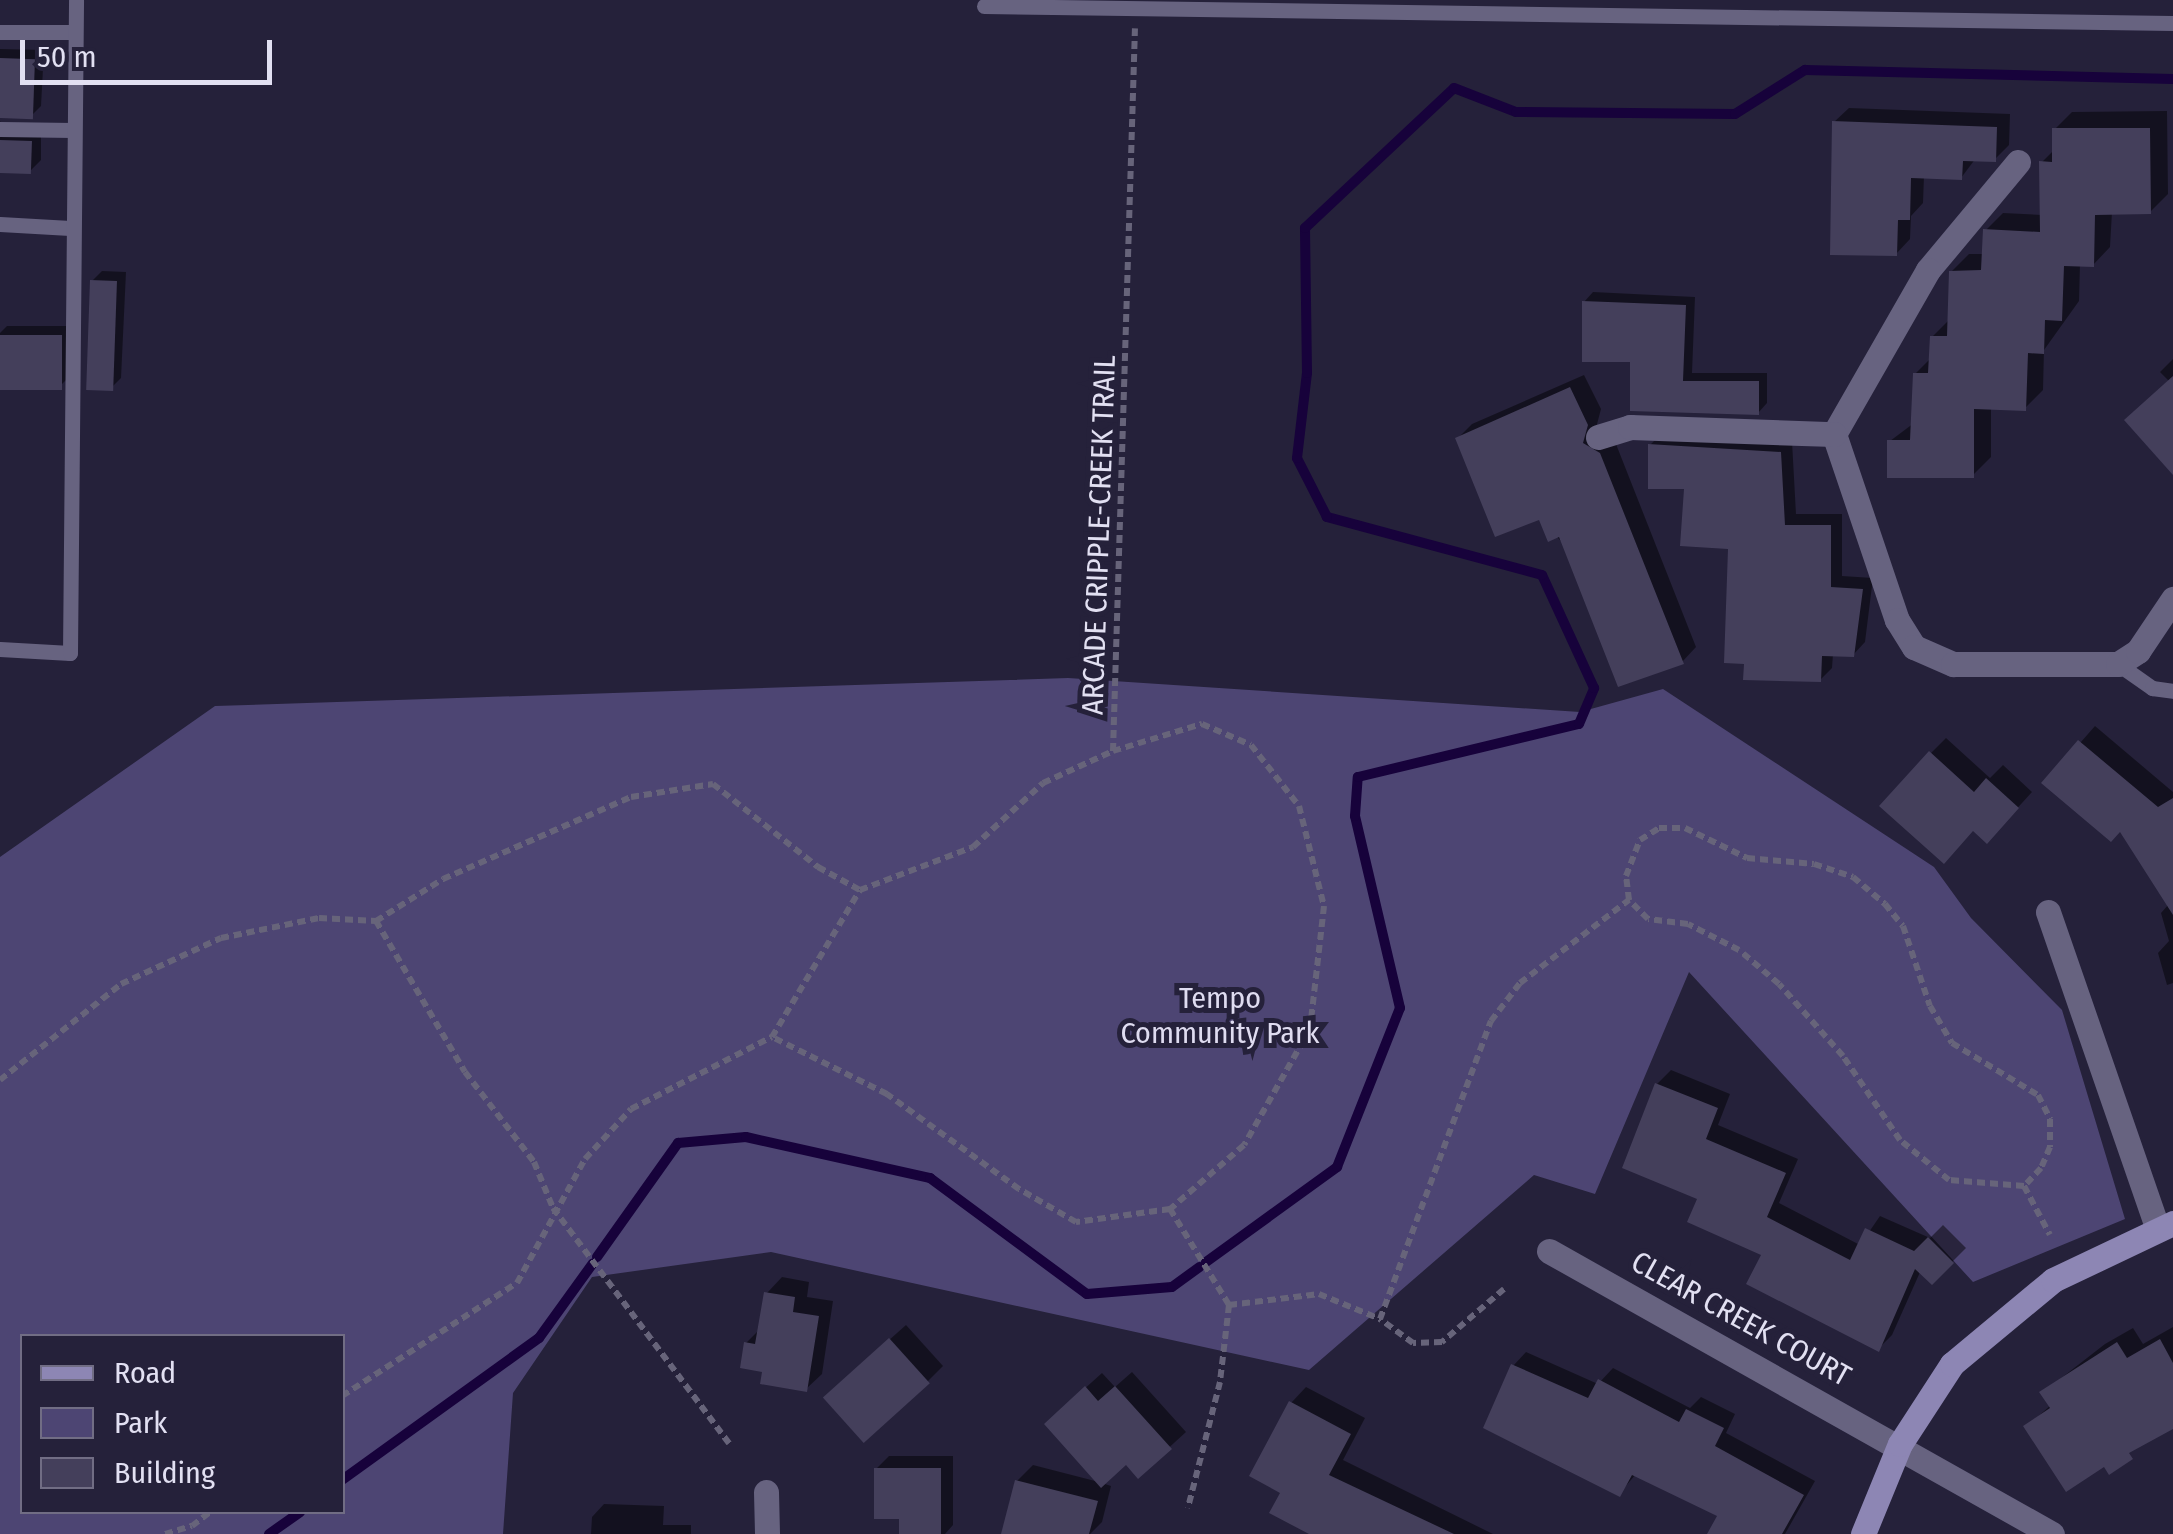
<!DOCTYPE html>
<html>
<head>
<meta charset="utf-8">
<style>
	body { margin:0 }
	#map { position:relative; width:2173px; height:1534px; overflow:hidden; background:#25213a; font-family:"Fira Sans Condensed",sans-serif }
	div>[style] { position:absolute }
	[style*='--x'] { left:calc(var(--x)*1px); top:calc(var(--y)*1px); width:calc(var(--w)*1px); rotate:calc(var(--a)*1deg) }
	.green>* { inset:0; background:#4d4573 }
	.shadow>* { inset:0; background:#0007 }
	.stream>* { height:10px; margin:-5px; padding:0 5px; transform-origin:5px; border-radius:5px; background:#17023b }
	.building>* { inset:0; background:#443f5b; transform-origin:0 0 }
	.path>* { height:6px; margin-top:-3px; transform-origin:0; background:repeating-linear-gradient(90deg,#67647a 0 8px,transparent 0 13px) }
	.lane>* { height:15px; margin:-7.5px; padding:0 7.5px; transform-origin:7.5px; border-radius:7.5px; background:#676380 }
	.street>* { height:25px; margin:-12.5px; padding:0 12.5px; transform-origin:12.5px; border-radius:12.5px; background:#676380 }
	.secondary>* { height:25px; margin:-12.5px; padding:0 12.5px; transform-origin:12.5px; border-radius:12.5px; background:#8d86b4 }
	span { translate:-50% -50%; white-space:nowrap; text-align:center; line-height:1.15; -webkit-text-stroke:10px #25213a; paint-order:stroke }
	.street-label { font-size:30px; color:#e2e0f2 }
	.park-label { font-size:30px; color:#dfdcf0 }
	.legend { position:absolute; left:20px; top:1334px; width:325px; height:180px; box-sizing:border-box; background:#25213a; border:2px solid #716d84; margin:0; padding:12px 18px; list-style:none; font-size:30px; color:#e2e0f2 }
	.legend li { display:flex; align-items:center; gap:20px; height:50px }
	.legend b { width:50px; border:2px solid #716d84 }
	.scale { position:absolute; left:20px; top:40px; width:252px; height:45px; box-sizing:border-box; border:5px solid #e2e0f2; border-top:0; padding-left:12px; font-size:30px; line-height:35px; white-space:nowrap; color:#e2e0f2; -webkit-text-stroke:8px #25213a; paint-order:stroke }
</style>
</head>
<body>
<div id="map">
	<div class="green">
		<div style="clip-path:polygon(evenodd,1068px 678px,1580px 712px,1663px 689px,1934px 867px,1971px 918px,2062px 1010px,2125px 1219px,1973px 1282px,1689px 972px,1595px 1194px,1534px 1175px,1309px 1370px,771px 1252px,592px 1277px,513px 1393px,503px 1534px,0 1534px,0 857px,215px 706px,1068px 678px,22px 1336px,342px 1336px,342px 1512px,22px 1512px,22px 1336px)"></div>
	</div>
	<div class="shadow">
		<div style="clip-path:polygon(0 49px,44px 50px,41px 106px,31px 116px,0 115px)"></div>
		<div style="clip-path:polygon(1849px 108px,2010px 114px,2009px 145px,1995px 159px,1976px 158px,1961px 178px,1924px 176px,1923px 203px,1911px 216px,1910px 239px,1896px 254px,1834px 122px)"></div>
		<div style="clip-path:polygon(2167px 111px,2168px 194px,2150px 212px,2112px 212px,2110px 247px,2093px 265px,2080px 264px,2079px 301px,2044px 350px,2043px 390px,2025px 408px,1991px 407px,1991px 457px,1973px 475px,1890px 441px,1914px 423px,1915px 374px,1931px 358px,1932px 337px,1950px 319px,1951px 272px,1969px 254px,1984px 254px,1985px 231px,2003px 213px,2042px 215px,2042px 162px,2055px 149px,2055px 129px,2072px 112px)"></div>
		<div style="clip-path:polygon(0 121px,5px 130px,41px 132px,41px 160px,31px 170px,0 170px)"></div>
		<div style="clip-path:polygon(102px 271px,126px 272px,121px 378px,111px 388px,92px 281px)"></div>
		<div style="clip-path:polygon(1593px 292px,1695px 297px,1692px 373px,1767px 373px,1767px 403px,1758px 413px,1633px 408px,1632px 360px,1584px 302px)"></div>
		<div style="clip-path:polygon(7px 326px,71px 326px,70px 376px,60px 386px,0 387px,0 333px)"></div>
		<div style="clip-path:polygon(2173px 359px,2173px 472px,2169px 381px,2160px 372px)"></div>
		<div style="clip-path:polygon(1584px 375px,1601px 409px,1596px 428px,1614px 439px,1696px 647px,1682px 662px,1458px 438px,1472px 424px)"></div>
		<div style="clip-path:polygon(1662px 433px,1792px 441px,1796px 514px,1842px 514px,1842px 576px,1873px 578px,1865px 642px,1853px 655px,1833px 654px,1832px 668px,1820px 680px,1686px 486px,1650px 445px)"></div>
		<div style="clip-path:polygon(2095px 726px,2173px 792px,2173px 983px,2167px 985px,2158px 953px,2169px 941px,2161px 913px,2169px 904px,2121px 829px,2045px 783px)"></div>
		<div style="clip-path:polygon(1946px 738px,1990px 778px,2003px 765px,2032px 792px,2002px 825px,1974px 828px,1931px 753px)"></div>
		<div style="clip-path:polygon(1671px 1070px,1730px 1094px,1718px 1125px,1798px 1159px,1779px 1203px,1860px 1245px,1880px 1216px,1930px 1238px,1943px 1225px,1966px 1248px,1932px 1282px,1921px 1270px,1892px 1335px,1878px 1349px,1701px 1198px,1657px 1084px)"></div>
		<div style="clip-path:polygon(782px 1277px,809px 1282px,807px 1297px,833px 1301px,822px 1374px,806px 1389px,746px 1343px,760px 1329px,767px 1293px)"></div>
		<div style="clip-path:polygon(906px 1325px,943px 1366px,928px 1381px,842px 1382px)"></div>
		<div style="clip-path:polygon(2173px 1327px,2173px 1424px,2026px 1427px,2051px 1405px,2042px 1393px,2105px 1344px,2133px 1328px,2143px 1344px)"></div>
		<div style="clip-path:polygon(1526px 1352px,1598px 1384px,1613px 1368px,1690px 1408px,1701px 1397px,1735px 1414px,1726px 1433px,1815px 1481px,1785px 1534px,1710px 1534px,1720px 1515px,1636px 1474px,1619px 1494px,1513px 1366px)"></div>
		<div style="clip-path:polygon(1132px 1372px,1186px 1432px,1139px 1475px,1127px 1462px,1102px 1483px,1111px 1486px,1102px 1522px,1090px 1534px,1004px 1534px,1017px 1481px,1033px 1465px,1099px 1482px,1062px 1409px,1102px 1373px,1115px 1387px)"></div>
		<div style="clip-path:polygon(1306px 1387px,1365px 1418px,1343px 1460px,1493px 1534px,1314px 1534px,1284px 1492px,1291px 1403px)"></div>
		<div style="clip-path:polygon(889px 1456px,953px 1456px,953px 1525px,945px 1534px,901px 1534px,901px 1516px,876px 1469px)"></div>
		<div style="clip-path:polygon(604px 1504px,664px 1506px,663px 1525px,691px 1525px,691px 1534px,591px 1534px,592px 1517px)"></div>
	</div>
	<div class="stream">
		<div style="--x:597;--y:1257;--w:140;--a:-54.6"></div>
		<div style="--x:678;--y:1143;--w:68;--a:-5"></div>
		<div style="--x:746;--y:1137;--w:189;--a:12.6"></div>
		<div style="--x:930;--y:1178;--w:195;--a:36.5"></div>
		<div style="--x:1087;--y:1294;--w:85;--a:-4.7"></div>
		<div style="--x:1172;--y:1287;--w:34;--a:-36"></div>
		<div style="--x:1206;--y:1262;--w:162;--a:-35.9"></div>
		<div style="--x:1337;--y:1167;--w:171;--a:-68.4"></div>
		<div style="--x:1400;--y:1008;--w:197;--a:-103.2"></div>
		<div style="--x:1355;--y:816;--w:39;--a:-86"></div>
		<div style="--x:1358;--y:777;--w:227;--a:-13.5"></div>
		<div style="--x:1579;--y:724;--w:39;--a:-67"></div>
		<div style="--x:1594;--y:688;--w:124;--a:-114.7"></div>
		<div style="--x:1542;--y:575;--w:223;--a:-164.9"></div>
		<div style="--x:1327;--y:517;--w:66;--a:-117"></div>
		<div style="--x:1297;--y:458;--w:86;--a:-83.3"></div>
		<div style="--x:1307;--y:373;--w:145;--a:-90.8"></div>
		<div style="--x:1305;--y:228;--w:204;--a:-43.2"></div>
		<div style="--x:1454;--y:88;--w:66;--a:21.2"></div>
		<div style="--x:1516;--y:112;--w:219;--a:0.5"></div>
		<div style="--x:1735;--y:114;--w:83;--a:-32.2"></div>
		<div style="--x:1805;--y:70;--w:368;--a:1.4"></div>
		<div style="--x:342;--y:1480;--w:243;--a:-35.8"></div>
		<div style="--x:539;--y:1338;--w:92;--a:-54.2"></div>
		<div style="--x:269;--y:1534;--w:38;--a:-35"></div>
	</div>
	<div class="building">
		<div style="left:0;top:58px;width:35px;height:60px;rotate:2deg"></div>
		<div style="clip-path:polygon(1832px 121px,1997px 127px,1996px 162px,1963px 161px,1962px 180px,1911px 178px,1910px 220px,1898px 220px,1897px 256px,1830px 255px)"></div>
		<div style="clip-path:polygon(2052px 128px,2150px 128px,2151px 214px,2095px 215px,2094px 267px,2064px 266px,2062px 321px,2045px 320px,2044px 354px,2028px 353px,2026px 411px,1974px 409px,1974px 478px,1887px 478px,1887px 440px,1910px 440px,1913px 373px,1928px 373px,1930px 336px,1947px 336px,1949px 271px,1981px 270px,1983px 229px,2040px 232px,2039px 161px,2052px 162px)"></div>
		<div style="left:0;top:140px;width:32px;height:33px;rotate:2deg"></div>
		<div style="left:90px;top:280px;width:27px;height:110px;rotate:2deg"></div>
		<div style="clip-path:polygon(1582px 301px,1686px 305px,1683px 381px,1759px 381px,1759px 415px,1630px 411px,1630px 362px,1582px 362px)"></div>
		<div style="left:0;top:335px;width:62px;height:55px"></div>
		<div style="clip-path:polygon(2173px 376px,2173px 475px,2124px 420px)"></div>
		<div style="clip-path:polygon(1570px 387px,1588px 425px,1583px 443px,1600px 453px,1684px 664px,1618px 687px,1559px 537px,1548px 542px,1539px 520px,1495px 537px,1455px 438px)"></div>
		<div style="clip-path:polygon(1648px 444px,1781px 452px,1785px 525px,1831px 525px,1831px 587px,1863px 589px,1854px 657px,1822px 656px,1821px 682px,1743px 680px,1744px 664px,1724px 663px,1728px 549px,1680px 546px,1684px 489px,1648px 489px)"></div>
		<div style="clip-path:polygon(2078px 740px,2158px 807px,2173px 798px,2173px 915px,2120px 832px,2111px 842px,2041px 783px)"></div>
		<div style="clip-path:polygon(1929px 751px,1974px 792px,1986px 778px,2019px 808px,1987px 844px,1973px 831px,1944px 864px,1879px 806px)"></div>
		<div style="clip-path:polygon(1655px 1083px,1718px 1108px,1706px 1139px,1786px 1173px,1767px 1217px,1850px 1260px,1865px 1228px,1914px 1251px,1928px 1237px,1954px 1263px,1932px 1285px,1915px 1269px,1879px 1352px,1746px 1284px,1761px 1255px,1687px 1222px,1697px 1199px,1622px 1168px)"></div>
		<div style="clip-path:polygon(764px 1292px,795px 1297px,793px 1312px,819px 1316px,807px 1392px,760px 1384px,762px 1372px,740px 1368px,744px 1342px,755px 1344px)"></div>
		<div style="left:889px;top:1338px;width:61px;height:89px;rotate:48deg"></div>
		<div style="clip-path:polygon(2160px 1339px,2173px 1363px,2173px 1429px,2129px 1453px,2133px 1459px,2109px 1475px,2104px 1467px,2066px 1492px,2023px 1426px,2050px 1408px,2039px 1392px,2117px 1342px,2127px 1358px)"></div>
		<div style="clip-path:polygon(1511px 1364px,1588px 1398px,1598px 1379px,1679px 1422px,1686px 1409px,1724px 1428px,1715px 1446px,1804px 1495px,1782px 1534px,1707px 1534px,1717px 1516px,1632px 1475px,1620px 1497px,1483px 1428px)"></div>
		<div style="clip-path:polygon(1085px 1386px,1098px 1401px,1115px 1386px,1172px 1449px,1138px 1479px,1126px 1465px,1101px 1488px,1044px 1424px)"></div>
		<div style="clip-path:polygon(1289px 1401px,1351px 1434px,1329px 1475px,1454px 1534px,1309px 1534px,1269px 1513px,1280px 1493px,1249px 1476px)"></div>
		<div style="clip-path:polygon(874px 1468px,941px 1468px,941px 1534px,899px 1534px,899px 1519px,874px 1519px)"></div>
		<div style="clip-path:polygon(1015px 1480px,1098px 1501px,1089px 1534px,1001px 1534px)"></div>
	</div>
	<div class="path">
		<div style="--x:1113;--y:751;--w:723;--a:-88.26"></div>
		<div style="--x:1659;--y:828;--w:26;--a:0"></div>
		<div style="--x:1685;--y:828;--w:69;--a:25.8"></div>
		<div style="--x:1747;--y:858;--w:67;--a:5.1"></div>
		<div style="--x:1814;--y:864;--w:41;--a:18.4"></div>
		<div style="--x:1853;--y:877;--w:42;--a:40.2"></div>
		<div style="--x:1885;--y:904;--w:28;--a:51"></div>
		<div style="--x:1903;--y:926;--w:84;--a:71.4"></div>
		<div style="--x:1930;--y:1006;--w:43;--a:59.3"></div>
		<div style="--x:1952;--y:1043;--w:100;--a:31.2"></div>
		<div style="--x:2038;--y:1095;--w:27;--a:63"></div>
		<div style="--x:2050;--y:1119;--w:28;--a:90"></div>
		<div style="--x:2050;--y:1147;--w:23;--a:113"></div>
		<div style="--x:2041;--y:1168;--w:25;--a:133"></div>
		<div style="--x:2024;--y:1186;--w:75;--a:-175.4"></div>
		<div style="--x:1949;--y:1180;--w:63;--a:-140.8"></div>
		<div style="--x:1900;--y:1140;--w:102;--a:-124.2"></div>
		<div style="--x:1843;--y:1056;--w:96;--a:-131.6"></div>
		<div style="--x:1779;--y:984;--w:52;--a:-139.6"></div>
		<div style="--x:1739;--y:950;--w:57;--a:-153"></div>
		<div style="--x:1688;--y:924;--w:40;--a:-172.9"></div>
		<div style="--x:1648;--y:919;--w:27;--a:-135"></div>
		<div style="--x:1629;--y:900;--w:24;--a:-97"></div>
		<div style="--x:1626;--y:876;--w:39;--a:-69"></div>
		<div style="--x:1640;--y:840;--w:22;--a:-32"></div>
		<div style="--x:376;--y:921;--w:79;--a:-32.1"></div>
		<div style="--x:443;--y:879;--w:205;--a:-23.6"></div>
		<div style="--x:631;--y:797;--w:83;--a:-9"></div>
		<div style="--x:713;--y:784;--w:134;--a:38.3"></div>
		<div style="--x:818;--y:867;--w:48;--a:28.7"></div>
		<div style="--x:0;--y:1080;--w:154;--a:-38.4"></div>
		<div style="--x:121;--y:984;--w:110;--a:-24.7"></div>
		<div style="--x:221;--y:938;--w:100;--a:-11.5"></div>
		<div style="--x:319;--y:918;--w:57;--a:3"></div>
		<div style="--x:376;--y:921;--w:175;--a:59.5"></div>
		<div style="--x:465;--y:1072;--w:113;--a:52.5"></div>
		<div style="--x:534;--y:1162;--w:50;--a:67.6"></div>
		<div style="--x:553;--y:1208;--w:294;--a:53.2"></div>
		<div style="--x:2024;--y:1186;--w:55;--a:62"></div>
		<div style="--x:1170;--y:1209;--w:113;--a:58.4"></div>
		<div style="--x:1229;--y:1305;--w:78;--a:96.7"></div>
		<div style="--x:1220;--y:1382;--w:130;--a:104.3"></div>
		<div style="--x:1504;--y:1289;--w:82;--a:139.5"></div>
		<div style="--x:1442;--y:1342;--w:29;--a:178"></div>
		<div style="--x:1413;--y:1343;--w:41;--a:-144"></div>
		<div style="--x:1380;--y:1319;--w:318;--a:-69.6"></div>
		<div style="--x:1491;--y:1021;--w:48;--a:-52.7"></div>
		<div style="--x:1520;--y:983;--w:137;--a:-37.3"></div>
		<div style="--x:1229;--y:1305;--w:91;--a:-7"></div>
		<div style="--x:1319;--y:1294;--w:66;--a:22.3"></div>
		<div style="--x:342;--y:1396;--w:208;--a:-32.9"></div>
		<div style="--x:517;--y:1283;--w:141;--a:-61.3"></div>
		<div style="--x:585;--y:1159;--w:68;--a:-47.4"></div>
		<div style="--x:631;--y:1109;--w:158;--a:-27.1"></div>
		<div style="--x:772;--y:1037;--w:171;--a:-59.1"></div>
		<div style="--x:860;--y:890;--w:121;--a:-20.8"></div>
		<div style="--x:973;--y:847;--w:95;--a:-42.4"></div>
		<div style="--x:1043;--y:783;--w:77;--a:-24.6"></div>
		<div style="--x:1113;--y:751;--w:93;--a:-16.9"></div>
		<div style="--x:1202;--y:724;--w:53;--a:23.2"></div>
		<div style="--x:1251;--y:745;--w:78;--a:51.8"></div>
		<div style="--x:1299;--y:806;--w:103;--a:76"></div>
		<div style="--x:1324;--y:906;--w:124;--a:96.5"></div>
		<div style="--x:1310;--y:1029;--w:133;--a:119.6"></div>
		<div style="--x:1244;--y:1145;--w:98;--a:139.1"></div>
		<div style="--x:1170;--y:1209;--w:95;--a:172.1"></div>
		<div style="--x:1076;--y:1222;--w:66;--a:-149.9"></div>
		<div style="--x:1019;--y:1189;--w:163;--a:-144.3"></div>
		<div style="--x:887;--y:1094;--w:128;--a:-153.6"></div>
		<div style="--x:165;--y:1534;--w:28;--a:-17"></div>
		<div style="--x:192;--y:1526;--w:23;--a:-38"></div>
	</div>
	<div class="lane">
		<div style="--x:984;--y:6;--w:1189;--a:0.82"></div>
		<div style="--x:0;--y:32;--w:75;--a:0"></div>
		<div style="--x:0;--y:129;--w:73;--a:0.8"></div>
		<div style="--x:0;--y:224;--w:70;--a:3.3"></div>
		<div style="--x:0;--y:649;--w:70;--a:3.3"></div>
		<div style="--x:70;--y:653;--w:653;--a:-89.47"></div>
		<div style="--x:2118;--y:664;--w:42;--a:35.2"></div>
		<div style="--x:2152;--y:688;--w:21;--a:8"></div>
	</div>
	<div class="street">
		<div style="--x:2018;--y:162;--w:141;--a:129.8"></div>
		<div style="--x:1928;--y:270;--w:189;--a:119.8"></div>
		<div style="--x:1834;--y:434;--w:196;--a:71.3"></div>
		<div style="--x:1897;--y:620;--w:32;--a:58"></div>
		<div style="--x:1914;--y:647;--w:43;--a:23.6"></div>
		<div style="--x:1953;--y:664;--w:165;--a:0"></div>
		<div style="--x:2118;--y:664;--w:24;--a:-33"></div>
		<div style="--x:2138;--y:651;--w:63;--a:-56.1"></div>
		<div style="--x:1598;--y:437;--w:34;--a:-17"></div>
		<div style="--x:1630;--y:427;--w:204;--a:2"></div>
		<div style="--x:2048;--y:912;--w:332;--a:70.9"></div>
		<div style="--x:1549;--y:1251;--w:577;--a:29.36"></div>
		<div style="--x:766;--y:1492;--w:42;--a:88.6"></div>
	</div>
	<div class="secondary">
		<div style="--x:1863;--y:1534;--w:97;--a:-67.7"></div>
		<div style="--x:1900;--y:1444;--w:95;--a:-57"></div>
		<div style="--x:1952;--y:1364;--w:131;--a:-39.7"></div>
		<div style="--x:2053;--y:1280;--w:133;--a:-25.4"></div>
	</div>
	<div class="street-label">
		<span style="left:1099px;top:535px;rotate:-88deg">ARCADE CRIPPLE-CREEK TRAIL</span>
		<span style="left:1741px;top:1319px;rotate:29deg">CLEAR CREEK COURT</span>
	</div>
	<div class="park-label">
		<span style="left:1220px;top:1015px">Tempo<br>Community Park</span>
	</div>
	<ul class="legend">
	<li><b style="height:12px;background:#8d86b4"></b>Road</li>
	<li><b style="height:28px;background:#4d4573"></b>Park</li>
	<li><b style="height:28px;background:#443f5b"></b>Building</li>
	</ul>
	<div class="scale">50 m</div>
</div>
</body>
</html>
